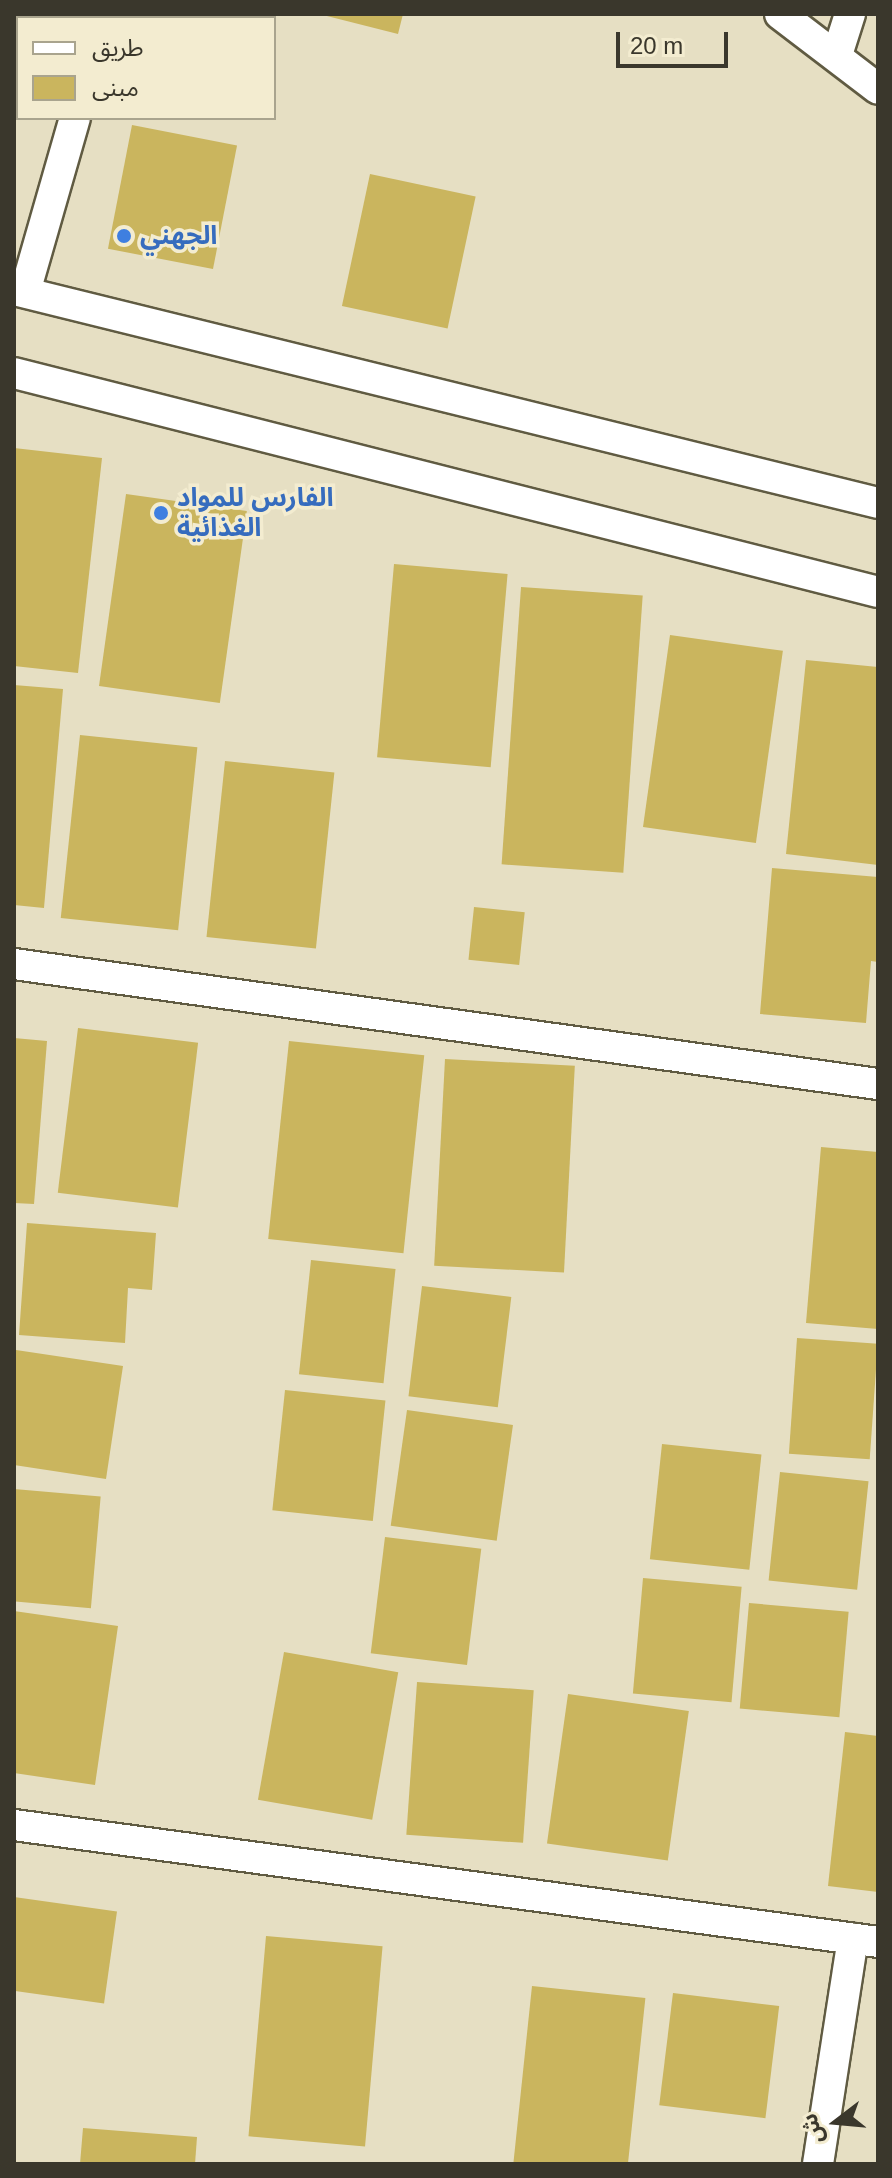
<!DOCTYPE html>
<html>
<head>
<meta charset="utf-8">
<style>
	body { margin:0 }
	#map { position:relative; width:892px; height:2178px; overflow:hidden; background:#e6dfc3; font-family:Arial,"Noto Sans Arabic",sans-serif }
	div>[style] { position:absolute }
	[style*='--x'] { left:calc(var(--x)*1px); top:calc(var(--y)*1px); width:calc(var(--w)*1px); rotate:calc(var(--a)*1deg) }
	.building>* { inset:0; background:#cab55e; transform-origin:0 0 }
	.roads { filter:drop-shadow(2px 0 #605b42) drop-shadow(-2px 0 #605b42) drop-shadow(0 2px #605b42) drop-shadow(0 -2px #605b42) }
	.street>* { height:30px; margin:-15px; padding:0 15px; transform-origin:15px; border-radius:15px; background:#fff }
	.dots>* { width:22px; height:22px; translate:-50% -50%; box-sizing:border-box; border:4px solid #f3ecd0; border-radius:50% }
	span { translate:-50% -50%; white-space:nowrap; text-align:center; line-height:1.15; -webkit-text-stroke:7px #f3ecd0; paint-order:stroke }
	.shop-label { font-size:26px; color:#366cbe; font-weight:700 }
	.left { translate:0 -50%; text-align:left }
	.frame { position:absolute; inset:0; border:16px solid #3a372c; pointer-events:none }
	.legend { position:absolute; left:16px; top:16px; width:260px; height:104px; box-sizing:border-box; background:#f3ecd0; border:2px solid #a9a48e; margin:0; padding:10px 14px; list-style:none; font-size:24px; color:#3a372c }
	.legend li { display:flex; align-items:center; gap:16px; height:40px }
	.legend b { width:40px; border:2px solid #a9a48e }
	.north { position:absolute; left:796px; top:2082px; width:80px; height:80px; -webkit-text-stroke:6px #f3ecd0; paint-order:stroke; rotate:254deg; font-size:22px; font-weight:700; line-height:32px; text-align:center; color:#3a372c }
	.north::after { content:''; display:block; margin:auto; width:28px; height:36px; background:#3a372c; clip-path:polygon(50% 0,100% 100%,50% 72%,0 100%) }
	.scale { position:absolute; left:616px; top:32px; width:112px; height:36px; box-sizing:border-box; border:4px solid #3a372c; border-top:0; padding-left:10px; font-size:24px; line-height:28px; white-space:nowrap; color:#3a372c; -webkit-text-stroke:6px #f3ecd0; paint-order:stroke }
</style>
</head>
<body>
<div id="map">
	<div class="building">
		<div style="clip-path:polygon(319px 14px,403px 14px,398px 34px)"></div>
		<div style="left:132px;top:125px;width:107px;height:126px;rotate:11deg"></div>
		<div style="left:370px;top:174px;width:108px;height:135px;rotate:12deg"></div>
		<div style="clip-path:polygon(14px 448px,102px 458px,78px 673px,14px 666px)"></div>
		<div style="left:126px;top:494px;width:122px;height:194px;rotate:8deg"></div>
		<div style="left:394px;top:564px;width:114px;height:194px;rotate:5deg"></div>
		<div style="left:521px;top:587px;width:122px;height:278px;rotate:4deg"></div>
		<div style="left:670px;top:635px;width:114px;height:194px;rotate:8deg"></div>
		<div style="clip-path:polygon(806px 660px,878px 667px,878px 865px,786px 854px)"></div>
		<div style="clip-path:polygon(14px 685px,63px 689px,44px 908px,14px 905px)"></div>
		<div style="left:80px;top:735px;width:118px;height:184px;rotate:6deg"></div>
		<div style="left:225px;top:761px;width:110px;height:177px;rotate:6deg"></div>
		<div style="clip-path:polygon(772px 868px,878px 877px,878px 962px,871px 961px,866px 1023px,760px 1014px)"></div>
		<div style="left:474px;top:907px;width:51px;height:53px;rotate:6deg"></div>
		<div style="left:78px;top:1028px;width:121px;height:166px;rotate:7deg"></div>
		<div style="clip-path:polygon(14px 1038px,47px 1041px,34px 1204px,14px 1203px)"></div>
		<div style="left:289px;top:1041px;width:136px;height:199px;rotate:6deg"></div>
		<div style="left:445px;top:1059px;width:130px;height:207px;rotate:3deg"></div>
		<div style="clip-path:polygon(821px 1147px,878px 1152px,878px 1329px,806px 1323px)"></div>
		<div style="clip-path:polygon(27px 1223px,156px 1233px,152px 1290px,128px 1288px,125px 1343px,19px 1335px)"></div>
		<div style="left:311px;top:1260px;width:85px;height:115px;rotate:6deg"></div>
		<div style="left:422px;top:1286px;width:90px;height:111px;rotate:7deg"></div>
		<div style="left:797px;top:1338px;width:81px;height:116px;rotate:4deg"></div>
		<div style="clip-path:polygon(16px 1350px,123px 1366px,106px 1479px,14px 1465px)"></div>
		<div style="left:285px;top:1390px;width:101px;height:121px;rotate:6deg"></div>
		<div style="left:407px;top:1410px;width:107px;height:117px;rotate:8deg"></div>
		<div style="left:662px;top:1444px;width:100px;height:116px;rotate:6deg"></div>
		<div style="left:780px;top:1472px;width:89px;height:109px;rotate:6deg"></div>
		<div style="left:14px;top:1489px;width:87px;height:112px;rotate:5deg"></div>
		<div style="left:385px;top:1537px;width:97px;height:117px;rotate:7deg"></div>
		<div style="left:643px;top:1578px;width:99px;height:116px;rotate:5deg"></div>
		<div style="left:749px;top:1603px;width:100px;height:106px;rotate:5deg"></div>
		<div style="clip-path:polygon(14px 1611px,118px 1626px,95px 1785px,14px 1773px)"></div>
		<div style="left:284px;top:1652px;width:116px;height:150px;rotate:10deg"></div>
		<div style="left:417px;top:1682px;width:117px;height:153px;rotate:4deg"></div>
		<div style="left:568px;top:1694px;width:122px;height:151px;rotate:8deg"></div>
		<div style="clip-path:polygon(845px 1732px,878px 1736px,878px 1892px,828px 1886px)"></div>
		<div style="left:14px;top:1897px;width:104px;height:93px;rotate:8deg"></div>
		<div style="left:266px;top:1936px;width:117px;height:201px;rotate:5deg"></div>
		<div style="left:532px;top:1986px;width:114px;height:179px;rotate:6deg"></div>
		<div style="left:673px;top:1993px;width:107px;height:113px;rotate:7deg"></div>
		<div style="clip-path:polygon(83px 2128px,197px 2137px,195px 2164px,80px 2164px)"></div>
	</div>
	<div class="roads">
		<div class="street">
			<div style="--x:780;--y:14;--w:123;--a:37.4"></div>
			<div style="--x:103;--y:18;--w:4;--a:-76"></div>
			<div style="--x:837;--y:55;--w:43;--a:-72.4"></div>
			<div style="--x:14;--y:290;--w:890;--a:13.85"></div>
			<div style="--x:25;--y:292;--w:181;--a:-74"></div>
			<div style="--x:14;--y:373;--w:891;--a:14.22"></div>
			<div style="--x:14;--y:964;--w:872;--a:7.91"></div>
			<div style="--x:14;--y:1825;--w:872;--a:7.71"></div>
			<div style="--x:818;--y:2164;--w:228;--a:-81.2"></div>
		</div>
	</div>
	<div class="dots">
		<div style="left:124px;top:236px;background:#3f7fe0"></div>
		<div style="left:161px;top:513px;background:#3f7fe0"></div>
	</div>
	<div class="shop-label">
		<span class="left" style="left:140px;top:236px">الجهني</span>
		<span class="left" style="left:177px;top:513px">الفارس للمواد<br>الغذائية</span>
	</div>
	<div class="frame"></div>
	<ul class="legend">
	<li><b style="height:10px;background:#fff"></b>طريق</li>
	<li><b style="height:22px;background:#cab55e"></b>مبنى</li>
	</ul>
	<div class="north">ش</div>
	<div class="scale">20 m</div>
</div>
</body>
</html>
